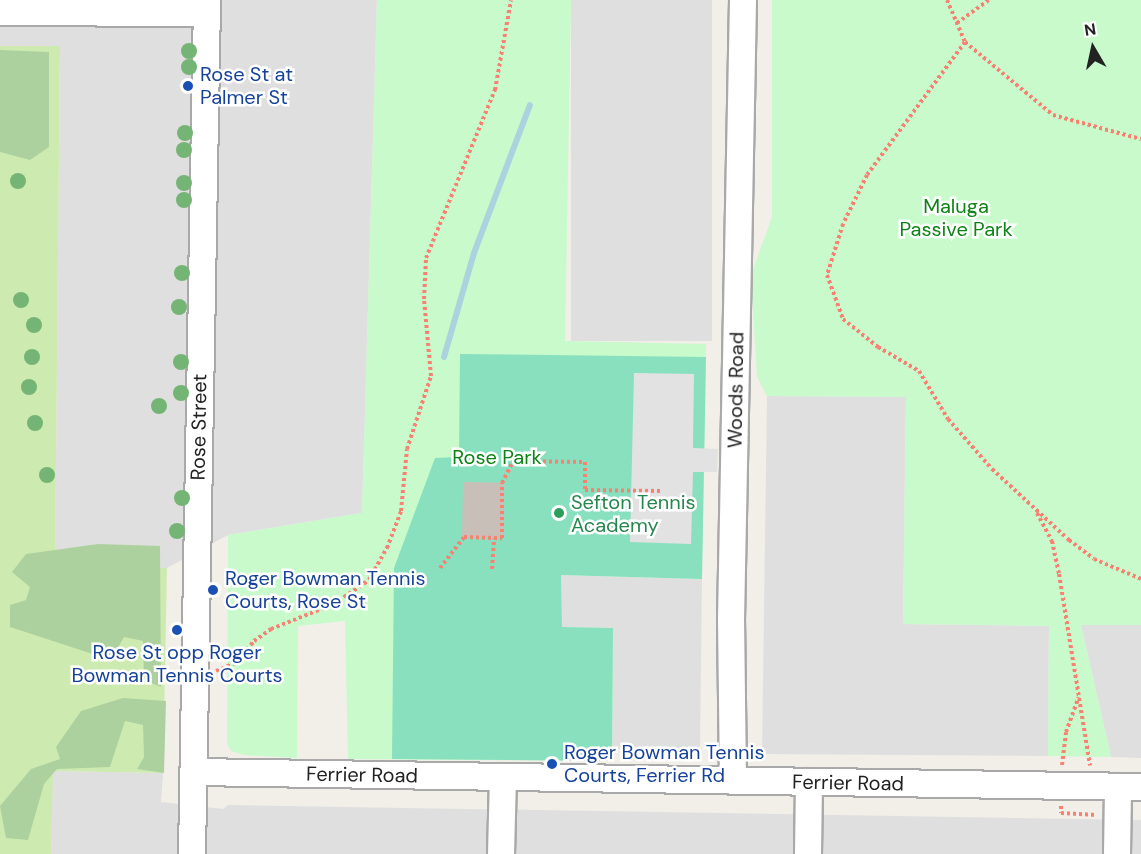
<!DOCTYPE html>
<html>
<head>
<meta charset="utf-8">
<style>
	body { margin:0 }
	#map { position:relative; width:1141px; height:854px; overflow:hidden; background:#f2efe9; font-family:"DM Sans",sans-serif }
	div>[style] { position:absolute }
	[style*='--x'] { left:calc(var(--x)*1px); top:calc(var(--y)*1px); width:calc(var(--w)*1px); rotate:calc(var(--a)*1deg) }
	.residential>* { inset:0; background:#e0dfdf; transform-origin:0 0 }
	.grass>* { inset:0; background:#cdebb0 }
	.forest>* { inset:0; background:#add19e }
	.park>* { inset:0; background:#c8facc }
	.pitch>* { inset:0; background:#88e0be }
	.parking>* { inset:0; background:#e2e2e2 }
	.stream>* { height:6px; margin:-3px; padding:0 3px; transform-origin:3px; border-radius:3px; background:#aad3df }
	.building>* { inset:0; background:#c7bfb8; transform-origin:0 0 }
	.path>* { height:4px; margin-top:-2px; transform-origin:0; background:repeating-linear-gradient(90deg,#fa8072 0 3px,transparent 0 6px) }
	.roads { filter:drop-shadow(2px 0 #a9a9a9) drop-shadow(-2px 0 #a9a9a9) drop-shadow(0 2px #a9a9a9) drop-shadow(0 -2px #a9a9a9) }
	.minor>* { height:26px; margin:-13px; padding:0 13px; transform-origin:13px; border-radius:13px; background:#fff }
	.trees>* { width:16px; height:16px; margin:-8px; border-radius:50%; background:#74b475 }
	.dots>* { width:16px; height:16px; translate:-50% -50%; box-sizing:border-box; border:3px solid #fff; border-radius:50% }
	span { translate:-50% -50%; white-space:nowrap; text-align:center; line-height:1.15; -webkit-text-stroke:5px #fff; paint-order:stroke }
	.transit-label { font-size:20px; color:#164399 }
	.left { translate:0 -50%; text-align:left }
	.park-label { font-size:20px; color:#0c8416 }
	.street-label { font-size:20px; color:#222 }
	.leisure-label { font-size:20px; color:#27864d }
	.north { position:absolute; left:1063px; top:18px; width:60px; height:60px; -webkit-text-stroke:4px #fff; paint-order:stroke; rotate:351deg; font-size:16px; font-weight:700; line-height:24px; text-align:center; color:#222 }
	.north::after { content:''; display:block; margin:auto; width:21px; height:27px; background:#222; clip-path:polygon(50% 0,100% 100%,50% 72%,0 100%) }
</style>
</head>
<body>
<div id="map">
	<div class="residential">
		<div style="clip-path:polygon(0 0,377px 0,362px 513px,228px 535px,167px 568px,55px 568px,60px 46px,0 46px)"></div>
		<div style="left:571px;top:0;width:141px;height:341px"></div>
		<div style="clip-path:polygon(767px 396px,906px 397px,903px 624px,1049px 626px,1048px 756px,762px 754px)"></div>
		<div style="clip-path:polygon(561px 575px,702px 579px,700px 746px,695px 751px,612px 749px,613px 628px,561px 627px)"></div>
		<div style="clip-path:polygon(1081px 625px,1141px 625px,1141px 758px,1111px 757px)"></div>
		<div style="clip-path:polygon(52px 771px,163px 773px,161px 802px,223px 809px,228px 805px,1141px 820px,1141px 854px,51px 854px)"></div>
	</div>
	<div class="grass">
		<div style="clip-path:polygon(0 46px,60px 46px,55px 567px,167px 568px,163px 773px,53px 771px,51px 854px,0 854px)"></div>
	</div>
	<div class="forest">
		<div style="clip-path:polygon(0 50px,49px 52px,49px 147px,30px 160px,0 152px)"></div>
		<div style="clip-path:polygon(98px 544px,160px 546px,161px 687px,144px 680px,143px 641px,124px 637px,111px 660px,10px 627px,10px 605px,26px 600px,30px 587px,12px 572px,26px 554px)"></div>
		<div style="clip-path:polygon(123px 698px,166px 701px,164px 773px,137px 769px,144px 757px,143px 725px,125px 721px,110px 767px,57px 769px,44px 784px,28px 840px,6px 838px,0 806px,31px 769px,60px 759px,56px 747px,81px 711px)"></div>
	</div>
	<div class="park">
		<div style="clip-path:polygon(377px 0,571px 0,565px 341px,706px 344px,702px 579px,561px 575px,562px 627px,613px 628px,612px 761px,348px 759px,345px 621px,298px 626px,297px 758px,244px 755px,231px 751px,227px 743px,228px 535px,362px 513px)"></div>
		<div style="clip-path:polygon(772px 0,1141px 0,1141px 625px,1081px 625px,1111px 757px,1048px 756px,1049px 626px,903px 624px,906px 397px,767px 396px,757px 377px,751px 275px,772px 217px)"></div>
	</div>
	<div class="pitch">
		<div style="clip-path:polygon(460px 354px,706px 357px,702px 579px,561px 575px,562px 627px,613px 628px,612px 761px,392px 759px,394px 568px,435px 458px,459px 457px)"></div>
	</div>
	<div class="parking">
		<div style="clip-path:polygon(634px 373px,694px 374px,693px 448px,718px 449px,717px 472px,693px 472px,691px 544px,630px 542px)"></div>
	</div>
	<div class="stream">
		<div style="--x:444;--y:357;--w:108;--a:-73.9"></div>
		<div style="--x:474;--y:253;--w:158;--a:-69.3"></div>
	</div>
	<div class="building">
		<div style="left:463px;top:482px;width:41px;height:55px;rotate:1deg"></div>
	</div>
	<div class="path">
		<div style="--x:947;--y:0;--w:46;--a:66.8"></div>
		<div style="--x:965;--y:42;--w:114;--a:39.7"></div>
		<div style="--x:1053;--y:115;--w:91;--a:15.3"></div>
		<div style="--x:957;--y:23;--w:39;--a:-36"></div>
		<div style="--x:965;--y:42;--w:165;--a:126.4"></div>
		<div style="--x:867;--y:175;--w:55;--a:116.1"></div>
		<div style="--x:843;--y:224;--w:53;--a:107.4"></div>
		<div style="--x:827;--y:275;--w:47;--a:70"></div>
		<div style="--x:843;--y:319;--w:45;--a:38.7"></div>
		<div style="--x:878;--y:347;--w:48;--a:30.3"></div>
		<div style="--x:919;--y:371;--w:56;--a:58.9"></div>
		<div style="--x:948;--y:419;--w:67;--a:48.7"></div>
		<div style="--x:992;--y:469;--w:105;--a:42.7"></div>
		<div style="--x:1069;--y:540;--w:31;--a:37"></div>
		<div style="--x:1094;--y:559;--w:51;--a:23.1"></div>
		<div style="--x:1037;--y:513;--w:32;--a:62"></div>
		<div style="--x:1052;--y:541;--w:34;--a:78"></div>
		<div style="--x:1059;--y:574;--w:194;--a:80.8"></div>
		<div style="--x:440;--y:568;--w:39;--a:-52"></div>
		<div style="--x:464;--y:537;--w:38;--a:2"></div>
		<div style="--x:502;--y:538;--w:55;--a:-90"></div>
		<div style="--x:502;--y:483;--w:25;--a:-63"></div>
		<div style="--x:513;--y:461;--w:72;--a:0.8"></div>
		<div style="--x:585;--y:462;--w:28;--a:90"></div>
		<div style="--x:585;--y:490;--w:76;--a:0.8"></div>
		<div style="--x:492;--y:569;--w:31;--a:-86"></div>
		<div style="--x:216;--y:671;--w:21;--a:-23"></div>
		<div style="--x:235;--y:663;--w:29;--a:-49"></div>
		<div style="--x:254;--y:641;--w:21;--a:-35"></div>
		<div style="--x:271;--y:629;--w:68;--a:-21.6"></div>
		<div style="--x:334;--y:604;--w:42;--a:-34.4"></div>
		<div style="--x:369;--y:580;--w:37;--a:-61"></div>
		<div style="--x:387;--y:548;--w:40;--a:-69"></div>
		<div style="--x:401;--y:511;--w:62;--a:-84.5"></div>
		<div style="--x:407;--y:449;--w:77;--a:-71.8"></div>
		<div style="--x:431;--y:376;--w:77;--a:-95.2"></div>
		<div style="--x:424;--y:299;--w:41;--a:-87.2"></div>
		<div style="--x:426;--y:258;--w:182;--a:-67.7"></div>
		<div style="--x:495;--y:90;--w:91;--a:-79.9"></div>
		<div style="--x:1062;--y:765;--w:33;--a:-83"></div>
		<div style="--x:1066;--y:732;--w:37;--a:-70"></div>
		<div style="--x:1061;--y:806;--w:7;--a:90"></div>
		<div style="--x:1061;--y:813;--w:36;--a:3"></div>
	</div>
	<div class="roads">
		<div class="minor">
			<div style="--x:0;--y:12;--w:207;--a:0.3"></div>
			<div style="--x:194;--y:772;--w:947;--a:0.91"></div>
			<div style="--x:733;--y:781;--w:161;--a:-90.7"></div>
			<div style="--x:731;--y:620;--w:620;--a:-88.89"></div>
			<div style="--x:192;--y:854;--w:854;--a:-88.99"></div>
			<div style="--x:501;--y:854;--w:77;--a:-88.5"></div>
			<div style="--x:808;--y:854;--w:72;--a:-89.2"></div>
			<div style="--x:1117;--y:854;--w:67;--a:-89.1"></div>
		</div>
	</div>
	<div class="trees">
		<div style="left:189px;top:51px"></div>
		<div style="left:189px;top:67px"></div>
		<div style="left:185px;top:133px"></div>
		<div style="left:184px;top:150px"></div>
		<div style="left:18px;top:181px"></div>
		<div style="left:184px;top:183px"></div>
		<div style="left:184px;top:200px"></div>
		<div style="left:182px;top:273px"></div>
		<div style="left:21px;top:300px"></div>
		<div style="left:179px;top:307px"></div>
		<div style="left:34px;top:325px"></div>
		<div style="left:32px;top:357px"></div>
		<div style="left:181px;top:362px"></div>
		<div style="left:29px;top:387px"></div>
		<div style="left:181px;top:393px"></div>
		<div style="left:159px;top:406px"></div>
		<div style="left:35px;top:423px"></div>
		<div style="left:47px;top:475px"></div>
		<div style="left:182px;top:498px"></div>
		<div style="left:177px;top:531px"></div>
	</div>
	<div class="dots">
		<div style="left:188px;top:86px;background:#1a4fb4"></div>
		<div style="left:559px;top:513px;background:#2e9e5b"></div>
		<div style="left:213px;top:590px;background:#1a4fb4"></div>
		<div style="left:177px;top:630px;background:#1a4fb4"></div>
		<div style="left:552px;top:764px;background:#1a4fb4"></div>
	</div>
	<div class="transit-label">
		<span class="left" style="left:200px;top:86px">Rose St at<br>Palmer St</span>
		<span class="left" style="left:225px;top:590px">Roger Bowman Tennis<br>Courts, Rose St</span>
		<span style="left:177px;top:664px">Rose St opp Roger<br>Bowman Tennis Courts</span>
		<span class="left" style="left:564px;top:764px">Roger Bowman Tennis<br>Courts, Ferrier Rd</span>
	</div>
	<div class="park-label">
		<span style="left:956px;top:218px">Maluga<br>Passive Park</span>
		<span style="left:497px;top:457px">Rose Park</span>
	</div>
	<div class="street-label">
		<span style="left:736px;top:390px;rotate:-89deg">Woods Road</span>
		<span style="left:199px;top:427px;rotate:-89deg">Rose Street</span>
		<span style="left:362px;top:775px;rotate:1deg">Ferrier Road</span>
		<span style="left:848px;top:783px;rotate:1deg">Ferrier Road</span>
	</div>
	<div class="leisure-label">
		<span class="left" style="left:571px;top:514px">Sefton Tennis<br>Academy</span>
	</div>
	<div class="north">N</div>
</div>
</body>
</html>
